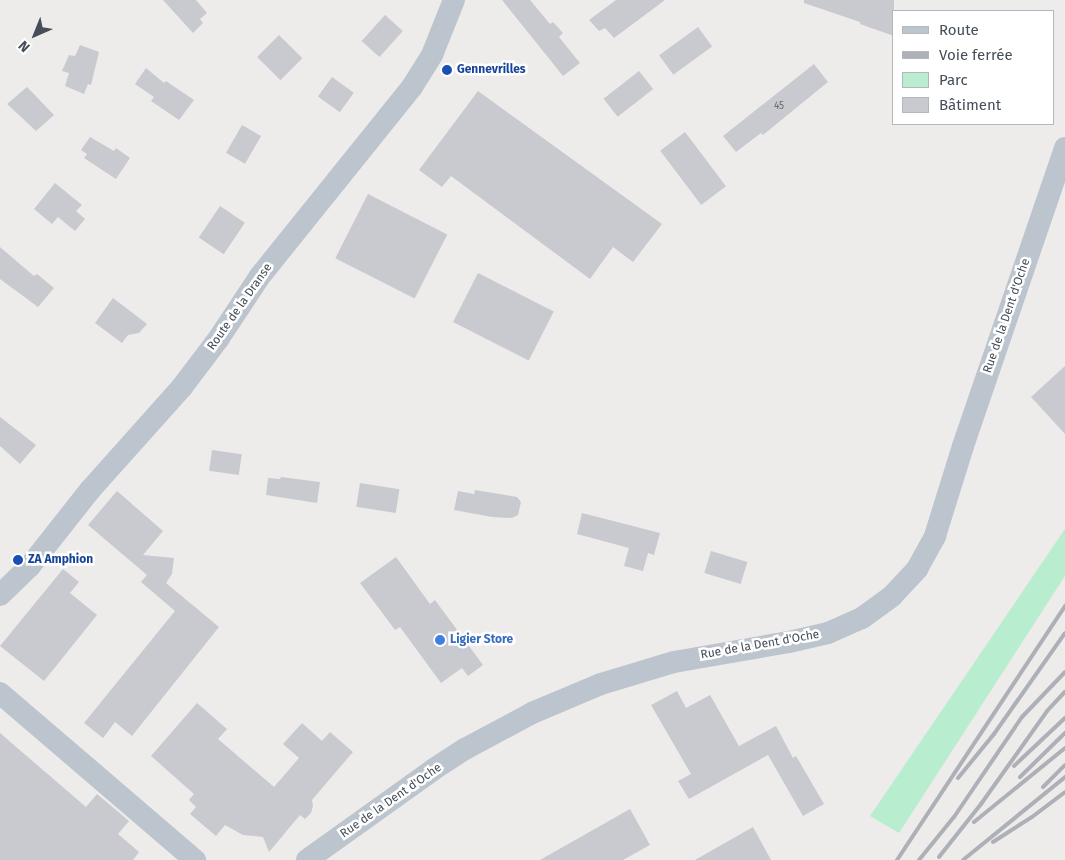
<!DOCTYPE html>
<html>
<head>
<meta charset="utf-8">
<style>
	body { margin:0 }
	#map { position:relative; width:1065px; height:860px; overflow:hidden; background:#eeebeb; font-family:"Fira Sans",sans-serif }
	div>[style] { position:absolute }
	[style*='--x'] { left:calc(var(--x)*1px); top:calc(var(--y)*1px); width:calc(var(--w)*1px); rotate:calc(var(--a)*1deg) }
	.green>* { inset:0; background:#b8edcf }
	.building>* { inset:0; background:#c8cad0; transform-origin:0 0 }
	.minor>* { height:22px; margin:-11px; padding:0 11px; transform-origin:11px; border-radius:11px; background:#bcc5ce }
	.rail>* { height:4px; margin:-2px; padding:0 2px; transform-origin:2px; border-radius:2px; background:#adb0b6 }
	.dots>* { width:14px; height:14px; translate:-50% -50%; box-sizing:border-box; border:2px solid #fff; border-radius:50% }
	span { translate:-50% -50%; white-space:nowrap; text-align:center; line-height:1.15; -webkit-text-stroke:5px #fff; paint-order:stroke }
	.number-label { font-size:10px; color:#656c76 }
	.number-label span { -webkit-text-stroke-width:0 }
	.transit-label { font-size:12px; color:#164399; font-weight:700 }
	.left { translate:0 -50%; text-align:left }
	.street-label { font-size:12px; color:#444d58 }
	.shop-label { font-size:12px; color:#366cbe; font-weight:700 }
	.legend { position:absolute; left:892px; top:10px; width:162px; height:115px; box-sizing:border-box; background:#fff; border:1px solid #b4b8bc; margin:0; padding:6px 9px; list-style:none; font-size:15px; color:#444d58 }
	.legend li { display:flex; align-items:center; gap:10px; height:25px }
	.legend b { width:25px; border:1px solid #b4b8bc }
	.north { position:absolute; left:10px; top:10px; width:50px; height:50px; -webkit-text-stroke:4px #fff; paint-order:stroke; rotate:224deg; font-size:14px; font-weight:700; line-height:20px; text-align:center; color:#444d58 }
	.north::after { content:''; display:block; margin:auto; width:18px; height:22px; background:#444d58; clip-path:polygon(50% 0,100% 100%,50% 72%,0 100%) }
</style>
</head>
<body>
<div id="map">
	<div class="green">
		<div style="clip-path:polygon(1065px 529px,1065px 576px,899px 833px,870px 816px)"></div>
	</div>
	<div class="building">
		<div style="clip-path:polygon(163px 0,196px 0,207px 13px,200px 19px,203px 23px,193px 33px)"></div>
		<div style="clip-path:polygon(502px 0,530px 0,550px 24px,553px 22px,563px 33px,559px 37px,580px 63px,563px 76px)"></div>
		<div style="clip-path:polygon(616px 0,665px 0,614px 38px,605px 28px,599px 31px,589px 20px)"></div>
		<div style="clip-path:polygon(804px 0,894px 0,894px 36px,860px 24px,860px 22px,804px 3px)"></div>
		<div style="left:385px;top:15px;width:24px;height:35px;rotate:42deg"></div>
		<div style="left:698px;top:27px;width:24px;height:48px;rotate:54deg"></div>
		<div style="left:279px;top:35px;width:33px;height:31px;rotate:45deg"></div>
		<div style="clip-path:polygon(80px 45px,99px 52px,91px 85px,88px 84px,84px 94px,65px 86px,69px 73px,62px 71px,69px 55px,75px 56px)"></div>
		<div style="clip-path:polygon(814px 64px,828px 82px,763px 135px,761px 133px,736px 152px,723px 136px)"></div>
		<div style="clip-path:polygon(146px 68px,164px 83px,166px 81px,194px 100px,179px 120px,151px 101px,154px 97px,135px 84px)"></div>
		<div style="left:639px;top:71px;width:23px;height:45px;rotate:52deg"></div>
		<div style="left:332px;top:77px;width:27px;height:24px;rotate:36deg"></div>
		<div style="clip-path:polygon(27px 87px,54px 115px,36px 131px,7px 104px)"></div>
		<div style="clip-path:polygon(478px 91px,662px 224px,633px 262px,613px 247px,590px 279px,451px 176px,442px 187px,419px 170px)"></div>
		<div style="left:242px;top:125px;width:22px;height:32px;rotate:30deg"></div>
		<div style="left:685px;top:132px;width:68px;height:31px;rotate:53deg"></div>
		<div style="clip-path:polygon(90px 137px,114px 151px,116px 148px,130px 158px,116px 179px,84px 158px,87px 154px,81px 150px)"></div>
		<div style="clip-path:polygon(55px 183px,82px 205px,76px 211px,85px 219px,75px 231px,58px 217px,52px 224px,34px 209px)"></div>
		<div style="left:368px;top:194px;width:89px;height:72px;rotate:27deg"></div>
		<div style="left:220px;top:206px;width:30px;height:38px;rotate:34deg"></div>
		<div style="clip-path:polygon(0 247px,34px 276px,37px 274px,54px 288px,38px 307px,0 279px)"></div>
		<div style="left:478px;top:273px;width:85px;height:55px;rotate:27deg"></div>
		<div style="clip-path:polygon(113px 298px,147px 324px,139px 333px,128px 335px,122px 343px,95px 323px)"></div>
		<div style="clip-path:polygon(1065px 366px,1065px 434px,1031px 397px)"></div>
		<div style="clip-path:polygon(0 417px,36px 445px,20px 464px,0 446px)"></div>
		<div style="left:212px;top:450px;width:30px;height:21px;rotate:8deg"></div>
		<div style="clip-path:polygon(281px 477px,320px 482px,317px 503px,266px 495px,268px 478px,280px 479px)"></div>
		<div style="left:360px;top:483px;width:40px;height:24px;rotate:9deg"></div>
		<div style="clip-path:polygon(475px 490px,517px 497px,521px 502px,518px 515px,512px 518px,492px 517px,454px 510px,458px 491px,474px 494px)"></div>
		<div style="clip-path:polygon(117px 491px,163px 531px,143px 555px,174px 558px,172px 574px,166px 583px,219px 627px,132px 736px,115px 722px,103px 738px,84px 723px,175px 611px,141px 582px,147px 575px,88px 525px)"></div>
		<div style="clip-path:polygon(582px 513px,660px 533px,654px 555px,648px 553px,643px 571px,624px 566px,629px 548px,577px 534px)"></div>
		<div style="left:711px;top:551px;width:38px;height:23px;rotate:17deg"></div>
		<div style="clip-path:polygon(396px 557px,430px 604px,435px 600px,483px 665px,468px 676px,462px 668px,441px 683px,400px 627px,395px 630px,360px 583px)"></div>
		<div style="clip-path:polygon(63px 569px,79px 582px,70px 593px,97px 615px,44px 681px,0 646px)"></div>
		<div style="clip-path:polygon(677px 691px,686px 708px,710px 695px,739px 746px,776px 726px,793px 758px,796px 756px,824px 804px,803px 816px,768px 755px,689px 799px,678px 781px,691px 774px,651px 705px)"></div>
		<div style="clip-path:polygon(197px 703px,227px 729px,218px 739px,274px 787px,299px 758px,283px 744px,302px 723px,322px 741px,330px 732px,353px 752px,312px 800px,313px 806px,311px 813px,305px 819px,300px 815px,269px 852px,263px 837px,243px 835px,225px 825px,216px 836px,190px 814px,196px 807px,189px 800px,194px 794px,151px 756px)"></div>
		<div style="clip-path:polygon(0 733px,86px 807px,97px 794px,129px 821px,118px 834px,139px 852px,133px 860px,0 860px)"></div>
		<div style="clip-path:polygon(630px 809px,650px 845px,623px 860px,540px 860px)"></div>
		<div style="clip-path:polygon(753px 827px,771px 860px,695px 860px)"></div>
	</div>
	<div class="minor">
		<div style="--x:0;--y:595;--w:42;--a:-44"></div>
		<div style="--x:30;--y:566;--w:97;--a:-51.7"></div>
		<div style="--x:90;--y:490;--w:138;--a:-48.2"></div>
		<div style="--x:182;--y:387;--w:61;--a:-52.9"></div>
		<div style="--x:219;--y:338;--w:74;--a:-56.5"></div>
		<div style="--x:260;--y:276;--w:243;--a:-51.2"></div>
		<div style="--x:412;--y:87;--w:38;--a:-58"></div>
		<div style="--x:432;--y:55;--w:59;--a:-68.2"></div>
		<div style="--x:0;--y:693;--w:257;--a:40.6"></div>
		<div style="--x:307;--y:860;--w:156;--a:-35.6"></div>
		<div style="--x:434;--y:769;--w:37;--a:-33"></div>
		<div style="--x:465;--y:749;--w:76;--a:-28.2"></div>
		<div style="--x:532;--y:713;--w:75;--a:-22.8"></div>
		<div style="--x:601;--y:684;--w:76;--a:-16.8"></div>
		<div style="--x:674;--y:662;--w:117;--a:-9.9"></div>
		<div style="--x:789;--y:642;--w:40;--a:-13"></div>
		<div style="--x:828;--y:633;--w:37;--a:-24"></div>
		<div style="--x:862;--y:618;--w:37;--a:-36"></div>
		<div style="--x:892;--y:596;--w:37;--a:-47"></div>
		<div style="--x:917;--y:569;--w:38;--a:-61"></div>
		<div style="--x:935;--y:536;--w:94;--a:-72.7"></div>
		<div style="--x:963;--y:446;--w:315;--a:-71.1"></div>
	</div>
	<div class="rail">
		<div style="--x:1014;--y:766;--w:70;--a:-43.3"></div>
		<div style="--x:1020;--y:777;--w:63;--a:-44.4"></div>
		<div style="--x:958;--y:778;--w:57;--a:-50.7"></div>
		<div style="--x:994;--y:734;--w:123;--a:-54.9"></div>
		<div style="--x:1043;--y:787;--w:31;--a:-45"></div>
		<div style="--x:974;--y:822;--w:117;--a:-39.1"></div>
		<div style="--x:993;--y:842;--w:46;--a:-32.7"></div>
		<div style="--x:1032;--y:817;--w:41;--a:-37.1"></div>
		<div style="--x:939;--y:857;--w:68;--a:-51.6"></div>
		<div style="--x:981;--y:804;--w:114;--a:-54.6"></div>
		<div style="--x:1047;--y:711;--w:26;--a:-47"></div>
		<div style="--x:897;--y:860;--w:305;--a:-56.5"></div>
		<div style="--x:919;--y:860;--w:55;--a:-50.9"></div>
		<div style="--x:954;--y:817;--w:121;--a:-55.8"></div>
		<div style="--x:1022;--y:717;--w:62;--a:-46.3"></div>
		<div style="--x:963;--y:860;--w:132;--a:-39.1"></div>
	</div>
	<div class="dots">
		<div style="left:447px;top:70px;background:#1a4fb4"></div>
		<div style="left:18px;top:560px;background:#1a4fb4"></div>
		<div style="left:440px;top:640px;background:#3f7fe0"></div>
	</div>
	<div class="number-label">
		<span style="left:779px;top:107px">45</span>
	</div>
	<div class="transit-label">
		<span class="left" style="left:457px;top:70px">Gennevrilles</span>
		<span class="left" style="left:28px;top:560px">ZA Amphion</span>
	</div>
	<div class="street-label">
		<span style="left:240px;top:307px;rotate:-55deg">Route de la Dranse</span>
		<span style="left:1007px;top:316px;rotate:-71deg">Rue de la Dent d'Oche</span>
		<span style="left:760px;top:645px;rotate:-10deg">Rue de la Dent d'Oche</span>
		<span style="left:391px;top:801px;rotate:-35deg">Rue de la Dent d'Oche</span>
	</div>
	<div class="shop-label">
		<span class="left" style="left:450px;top:640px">Ligier Store</span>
	</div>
	<ul class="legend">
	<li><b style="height:6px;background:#bcc5ce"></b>Route</li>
	<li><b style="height:6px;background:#adb0b6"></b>Voie ferrée</li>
	<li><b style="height:14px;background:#b8edcf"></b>Parc</li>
	<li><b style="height:14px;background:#c8cad0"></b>Bâtiment</li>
	</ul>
	<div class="north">N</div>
</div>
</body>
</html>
